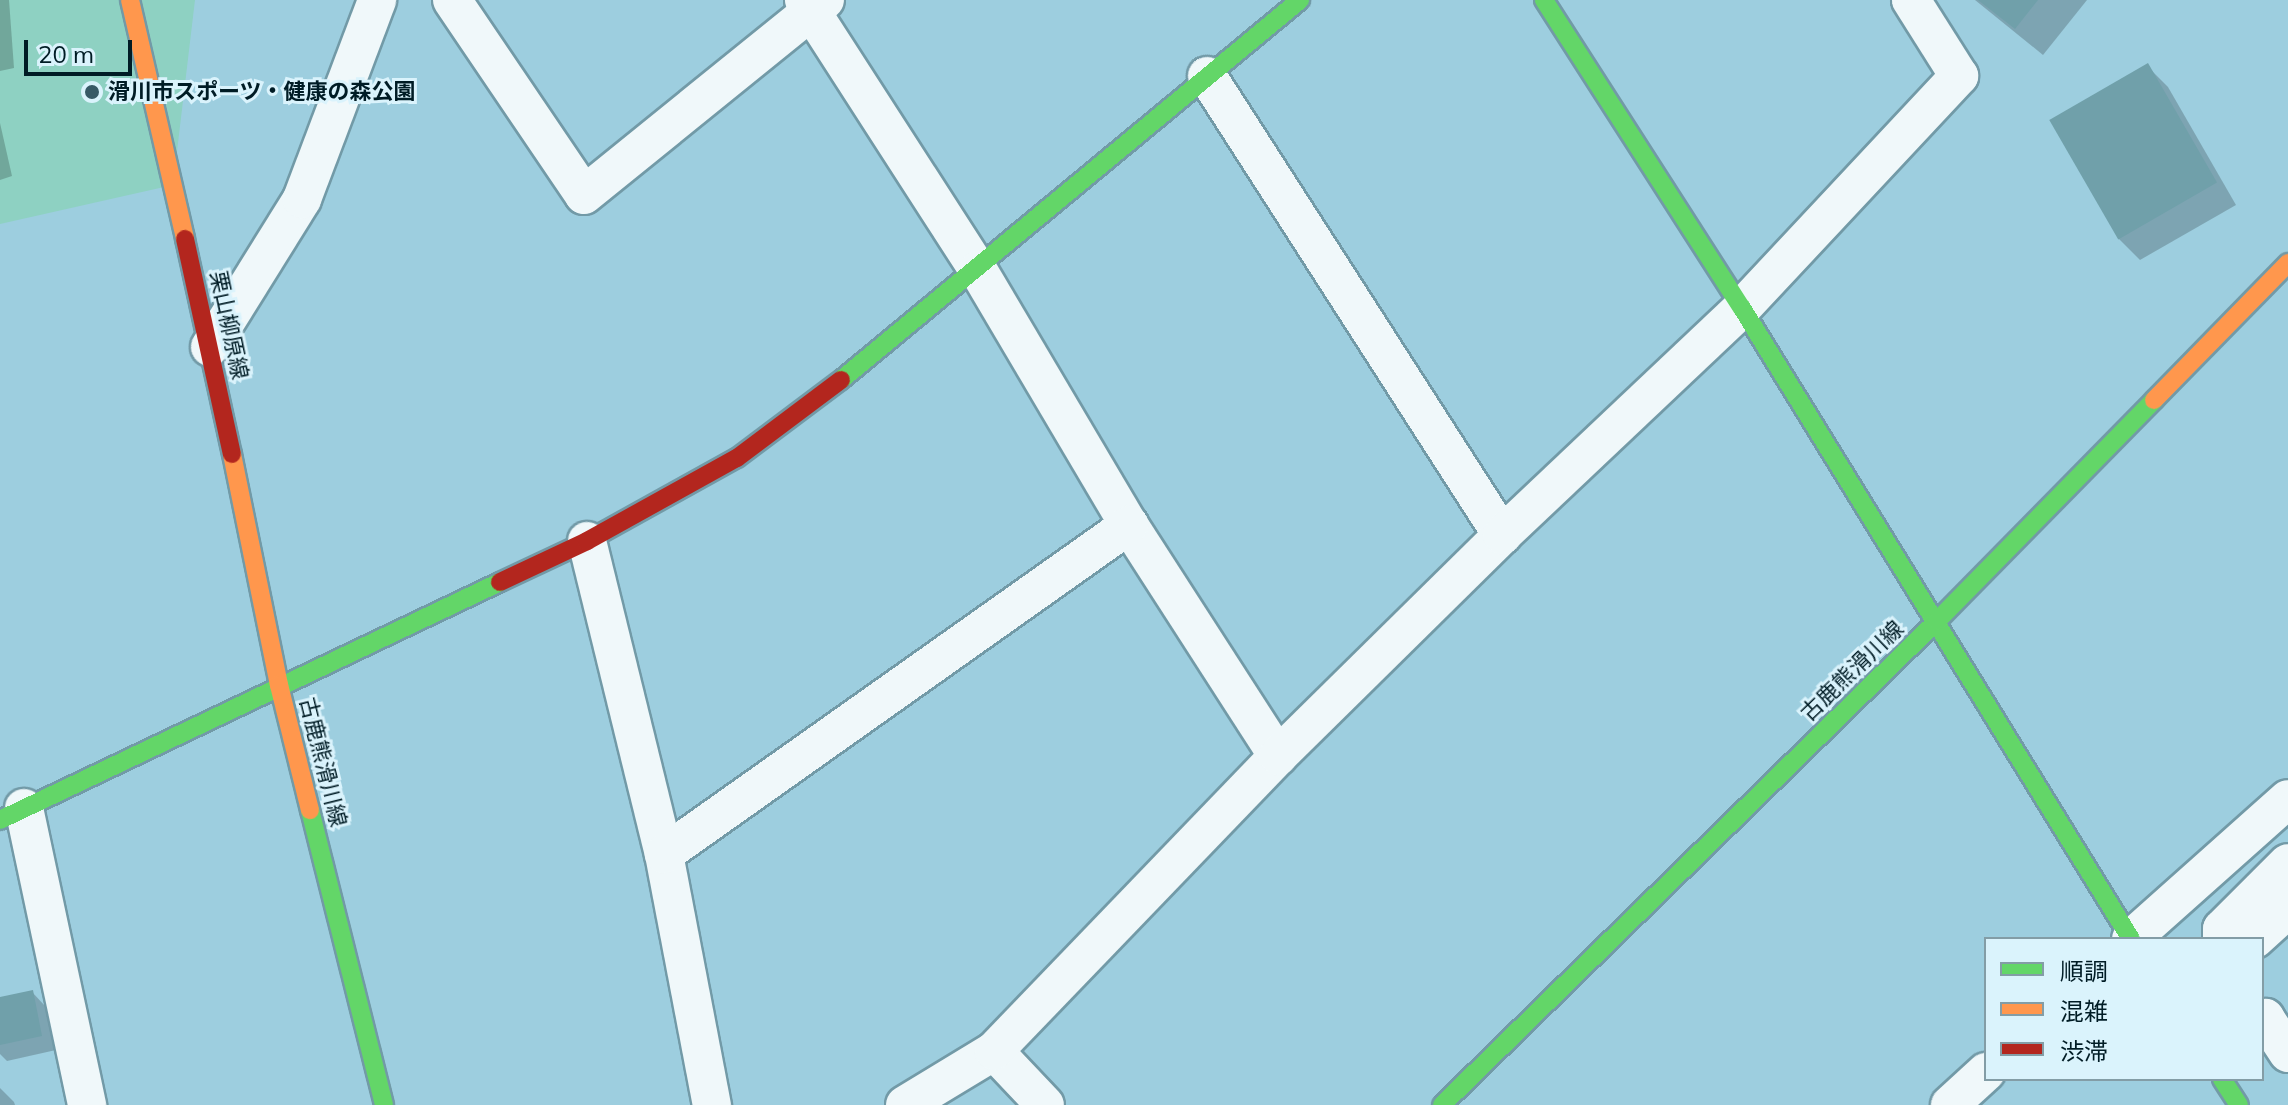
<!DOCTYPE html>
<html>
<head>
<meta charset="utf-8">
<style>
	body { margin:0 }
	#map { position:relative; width:2288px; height:1105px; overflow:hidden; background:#9dcedf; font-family:Mulish,"Noto Sans JP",sans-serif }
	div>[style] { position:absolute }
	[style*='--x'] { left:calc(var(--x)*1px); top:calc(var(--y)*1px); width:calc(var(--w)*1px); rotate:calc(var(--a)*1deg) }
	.green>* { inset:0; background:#8ed1c2 }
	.shadow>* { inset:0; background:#0003 }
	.building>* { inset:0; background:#70a0aa; transform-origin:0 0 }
	.roads { filter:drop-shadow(2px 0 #729aa7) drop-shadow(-2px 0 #729aa7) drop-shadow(0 2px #729aa7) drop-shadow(0 -2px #729aa7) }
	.street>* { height:38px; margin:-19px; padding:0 19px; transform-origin:19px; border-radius:19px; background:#f0f8fa }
	.fast>* { height:18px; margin:-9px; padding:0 9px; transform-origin:9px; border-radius:9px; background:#63d668 }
	.slow>* { height:18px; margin:-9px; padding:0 9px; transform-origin:9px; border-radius:9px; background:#ff974d }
	.jam>* { height:18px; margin:-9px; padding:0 9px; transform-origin:9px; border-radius:9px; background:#b3261e }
	.dots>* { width:22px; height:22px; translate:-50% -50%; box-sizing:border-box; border:4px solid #daf3fc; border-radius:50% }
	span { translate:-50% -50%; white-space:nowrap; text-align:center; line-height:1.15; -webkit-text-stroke:6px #daf3fc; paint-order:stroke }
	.poi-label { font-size:22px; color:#001c25; font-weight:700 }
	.left { translate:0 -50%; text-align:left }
	.street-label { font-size:22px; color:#001c25 }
	.legend { position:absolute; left:1984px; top:937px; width:280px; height:144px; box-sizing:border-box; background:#daf3fc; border:2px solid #839da6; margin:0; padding:10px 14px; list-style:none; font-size:24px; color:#001c25 }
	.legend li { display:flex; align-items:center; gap:16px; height:40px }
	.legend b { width:40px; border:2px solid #839da6 }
	.scale { position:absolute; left:24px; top:40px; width:108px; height:36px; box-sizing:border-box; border:4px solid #001c25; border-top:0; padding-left:10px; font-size:24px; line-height:28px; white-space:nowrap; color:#001c25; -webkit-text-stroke:6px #daf3fc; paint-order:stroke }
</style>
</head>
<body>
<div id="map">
	<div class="green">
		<div style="clip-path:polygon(0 0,195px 0,173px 185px,0 224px)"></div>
	</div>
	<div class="shadow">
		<div style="clip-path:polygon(0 0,9px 0,14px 68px,0 71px)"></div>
		<div style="clip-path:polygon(1975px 0,2087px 0,2043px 55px)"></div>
		<div style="clip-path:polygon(2147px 66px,2168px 87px,2236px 205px,2140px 260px,2119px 239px,2052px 121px)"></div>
		<div style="clip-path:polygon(0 123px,12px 176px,0 180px)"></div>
		<div style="clip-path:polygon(32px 992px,46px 1007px,56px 1050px,7px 1061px,0 1054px,0 999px)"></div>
		<div style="clip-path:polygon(0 1088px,14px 1102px,15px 1105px,0 1105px)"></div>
	</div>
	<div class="building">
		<div style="clip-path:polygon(1978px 0,2038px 0,2015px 29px)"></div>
		<div style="left:2148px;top:63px;width:138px;height:114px;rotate:60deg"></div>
		<div style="clip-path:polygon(33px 990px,42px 1036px,0 1045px,0 997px)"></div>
	</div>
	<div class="roads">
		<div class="street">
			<div style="--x:452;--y:0;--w:235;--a:55.9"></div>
			<div style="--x:584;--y:195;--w:310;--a:-39"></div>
			<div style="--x:804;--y:0;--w:321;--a:57.2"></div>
			<div style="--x:978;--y:270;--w:296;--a:59.4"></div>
			<div style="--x:1129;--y:525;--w:275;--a:57.2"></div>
			<div style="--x:1207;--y:76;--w:546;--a:57.27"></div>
			<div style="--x:210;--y:347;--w:174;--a:-58.1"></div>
			<div style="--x:302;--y:199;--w:213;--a:-69.3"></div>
			<div style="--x:587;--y:541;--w:322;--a:76.2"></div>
			<div style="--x:664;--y:854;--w:256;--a:79.2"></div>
			<div style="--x:24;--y:808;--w:304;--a:78"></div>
			<div style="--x:664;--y:854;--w:570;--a:-35.28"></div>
			<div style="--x:2131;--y:939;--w:210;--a:-41.7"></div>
			<div style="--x:2222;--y:939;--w:10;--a:-90"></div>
			<div style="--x:2222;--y:929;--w:93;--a:-45"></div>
			<div style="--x:2255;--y:939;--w:45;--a:-42.3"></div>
			<div style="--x:2262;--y:1020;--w:4;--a:-34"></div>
			<div style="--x:2265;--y:1018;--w:42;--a:56.7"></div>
			<div style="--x:994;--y:1051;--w:74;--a:46.6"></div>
			<div style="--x:905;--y:1105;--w:104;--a:-31.2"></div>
			<div style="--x:994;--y:1051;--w:409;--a:-46.1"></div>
			<div style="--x:1278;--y:756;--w:315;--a:-44.6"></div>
			<div style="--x:1502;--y:535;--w:330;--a:-43.4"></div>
			<div style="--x:1742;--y:308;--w:318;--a:-46.9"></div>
			<div style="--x:1959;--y:76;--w:90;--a:-122.3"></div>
			<div style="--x:1950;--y:1105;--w:49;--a:-42.5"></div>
		</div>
		<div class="fast">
			<div style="--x:1544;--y:0;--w:366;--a:57.3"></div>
			<div style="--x:1742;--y:308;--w:741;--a:58.35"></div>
			<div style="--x:841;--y:380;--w:596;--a:-39.62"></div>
			<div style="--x:310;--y:810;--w:304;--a:75.9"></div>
			<div style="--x:0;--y:820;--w:554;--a:-25.45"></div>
			<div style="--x:2222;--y:1079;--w:31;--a:57"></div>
			<div style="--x:1442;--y:1105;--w:692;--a:-44.36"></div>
			<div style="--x:1937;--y:621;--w:310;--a:-45.5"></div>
		</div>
		<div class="slow">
			<div style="--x:130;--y:0;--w:245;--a:77"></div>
			<div style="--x:2154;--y:400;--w:192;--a:-45.6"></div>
			<div style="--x:232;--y:454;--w:236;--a:78.5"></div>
			<div style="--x:279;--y:685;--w:129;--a:76.1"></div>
		</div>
		<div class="jam">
			<div style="--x:185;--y:239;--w:220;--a:77.7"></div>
			<div style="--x:500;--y:582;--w:96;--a:-25.2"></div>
			<div style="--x:587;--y:541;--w:171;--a:-29"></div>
			<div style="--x:737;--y:458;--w:130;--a:-36.9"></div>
		</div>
	</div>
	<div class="dots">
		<div style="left:92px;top:92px;background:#375a66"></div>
	</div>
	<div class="poi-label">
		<span class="left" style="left:108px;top:92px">滑川市スポーツ・健康の森公園</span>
	</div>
	<div class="street-label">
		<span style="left:229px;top:325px;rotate:78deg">栗山柳原線</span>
		<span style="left:1852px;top:671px;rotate:-44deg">古鹿熊滑川線</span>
		<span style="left:323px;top:762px;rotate:76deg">古鹿熊滑川線</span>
	</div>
	<ul class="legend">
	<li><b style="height:10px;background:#63d668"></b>順調</li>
	<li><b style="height:10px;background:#ff974d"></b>混雑</li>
	<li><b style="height:10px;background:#b3261e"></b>渋滞</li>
	</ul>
	<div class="scale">20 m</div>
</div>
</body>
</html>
